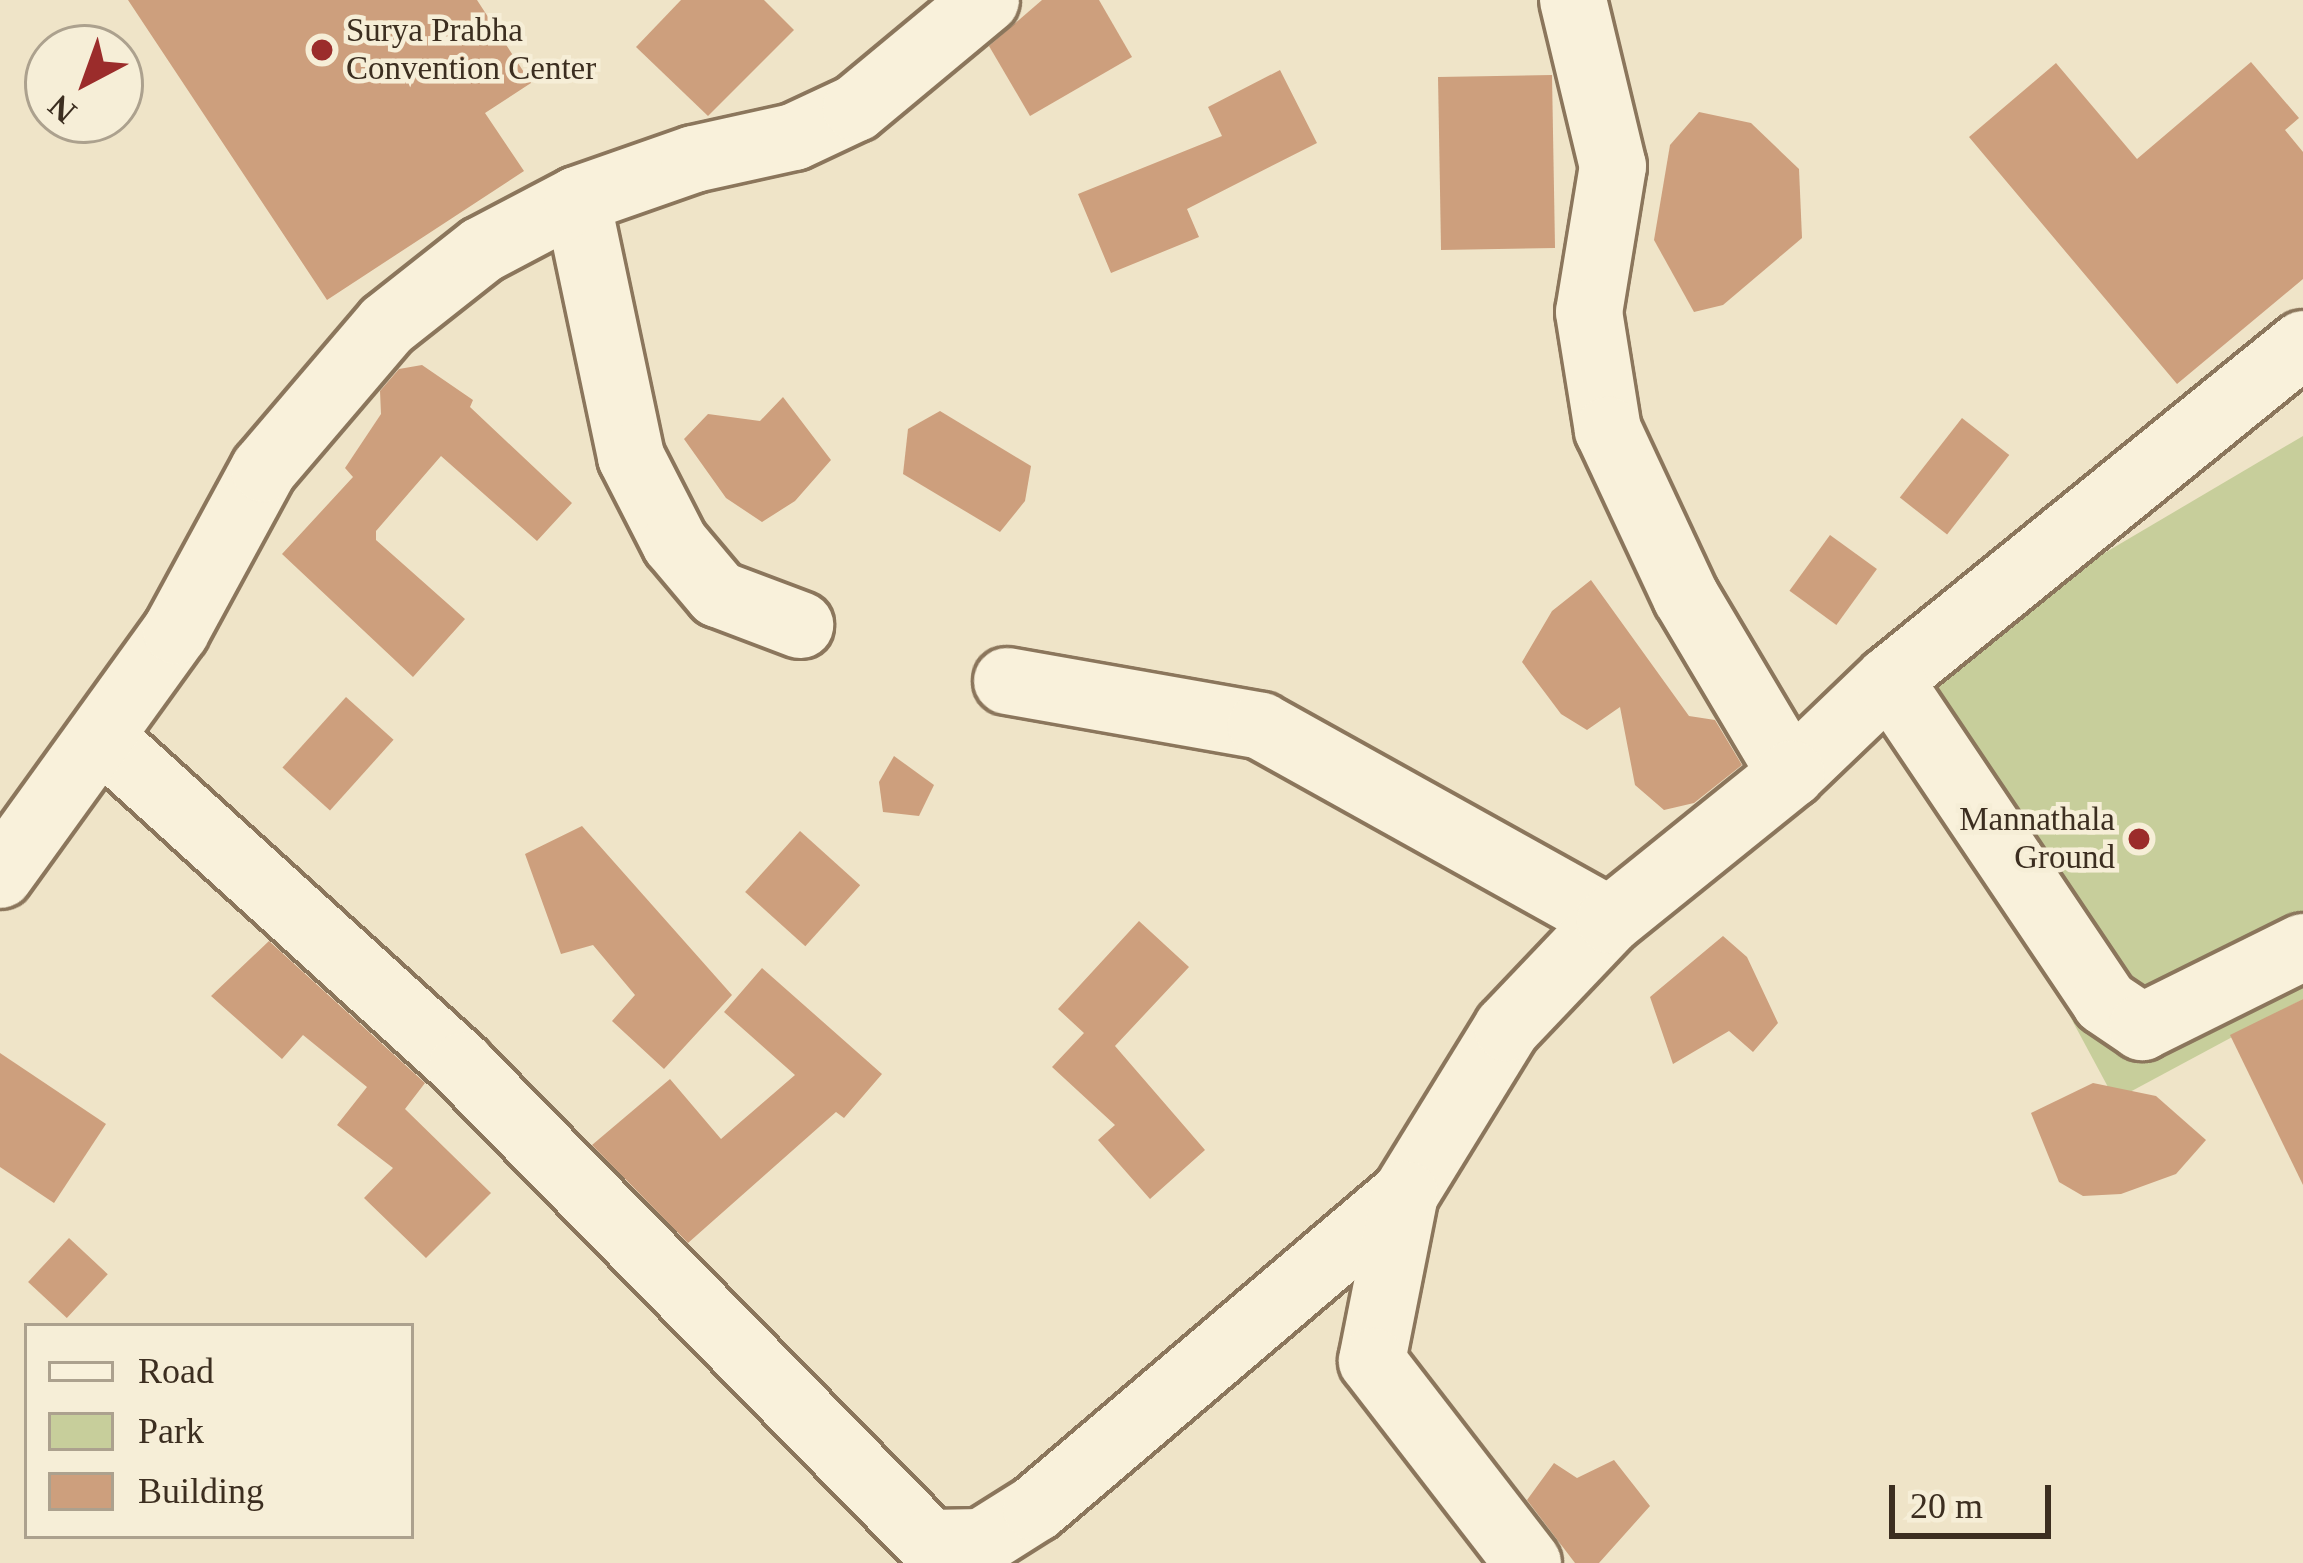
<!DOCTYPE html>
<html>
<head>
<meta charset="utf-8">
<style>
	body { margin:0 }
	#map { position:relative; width:2303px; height:1563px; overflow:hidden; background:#efe4c8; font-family:"Times New Roman",serif }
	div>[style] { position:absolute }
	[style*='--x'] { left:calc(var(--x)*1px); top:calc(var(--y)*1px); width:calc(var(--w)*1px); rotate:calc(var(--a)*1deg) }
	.green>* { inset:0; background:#c7ce9b }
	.building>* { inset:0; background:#cd9f7d; transform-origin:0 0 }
	.roads { filter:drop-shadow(3px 0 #8b765c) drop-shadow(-3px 0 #8b765c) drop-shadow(0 3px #8b765c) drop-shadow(0 -3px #8b765c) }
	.minor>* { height:66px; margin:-33px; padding:0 33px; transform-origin:33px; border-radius:33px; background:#f9f1db }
	.dots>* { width:33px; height:33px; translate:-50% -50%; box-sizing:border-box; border:6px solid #f6eed7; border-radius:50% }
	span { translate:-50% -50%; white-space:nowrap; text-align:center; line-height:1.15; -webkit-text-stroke:9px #f6eed7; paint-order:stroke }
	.poi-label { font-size:33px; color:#3c2e20 }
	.left { translate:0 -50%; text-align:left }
	.right { translate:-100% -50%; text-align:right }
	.legend { position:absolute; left:24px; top:1323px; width:390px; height:216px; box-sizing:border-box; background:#f6eed7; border:3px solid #aca18e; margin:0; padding:15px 21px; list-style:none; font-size:36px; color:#3c2e20 }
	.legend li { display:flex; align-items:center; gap:24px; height:60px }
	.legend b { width:60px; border:3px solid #aca18e }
	.north { position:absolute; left:24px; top:24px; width:120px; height:120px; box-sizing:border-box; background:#f6eed7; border:3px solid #aca18e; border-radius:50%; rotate:221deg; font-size:33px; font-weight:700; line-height:48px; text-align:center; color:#3c2e20 }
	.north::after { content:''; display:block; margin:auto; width:42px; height:54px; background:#9b2c2b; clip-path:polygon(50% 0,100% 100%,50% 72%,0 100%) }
	.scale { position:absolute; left:1889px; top:1485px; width:162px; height:54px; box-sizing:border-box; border:6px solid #3c2e20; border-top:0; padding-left:15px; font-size:36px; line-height:42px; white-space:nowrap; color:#3c2e20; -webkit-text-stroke:9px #f6eed7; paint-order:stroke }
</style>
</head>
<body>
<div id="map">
	<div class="green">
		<div style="clip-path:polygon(2303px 436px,2303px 999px,2115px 1100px,1889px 680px)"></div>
	</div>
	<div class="building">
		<div style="clip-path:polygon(128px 0,477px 0,531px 83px,485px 113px,524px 171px,327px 300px)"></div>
		<div style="clip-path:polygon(681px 0,764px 0,794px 30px,708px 116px,636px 47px)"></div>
		<div style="clip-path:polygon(1042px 0,1099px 0,1132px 57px,1030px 116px,989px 46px)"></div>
		<div style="clip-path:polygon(2251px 62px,2299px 118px,2285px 130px,2303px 152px,2303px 279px,2177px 384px,1969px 137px,2056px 63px,2137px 159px)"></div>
		<div style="clip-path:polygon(1280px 70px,1317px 143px,1187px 209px,1199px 237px,1111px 273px,1078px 194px,1222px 136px,1208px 107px)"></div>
		<div style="left:1552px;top:75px;width:173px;height:114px;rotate:89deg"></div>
		<div style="clip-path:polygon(1699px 112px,1751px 123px,1799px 169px,1802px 238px,1723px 305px,1694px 312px,1654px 240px,1670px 145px)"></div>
		<div style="clip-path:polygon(422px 365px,473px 400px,470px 407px,572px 503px,537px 541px,441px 456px,376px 531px,376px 540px,465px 619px,413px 677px,282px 554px,353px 477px,345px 468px,381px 414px,380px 391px,399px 369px)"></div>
		<div style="clip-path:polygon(783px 397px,831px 460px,795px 501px,762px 522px,726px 498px,684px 439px,708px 414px,760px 421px)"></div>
		<div style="clip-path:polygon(940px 411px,1031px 466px,1025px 501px,1000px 532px,903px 474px,908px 429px)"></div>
		<div style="left:1962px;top:418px;width:60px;height:101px;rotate:38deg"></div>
		<div style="left:1830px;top:535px;width:58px;height:69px;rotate:36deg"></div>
		<div style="clip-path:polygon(1591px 580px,1689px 716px,1715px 720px,1742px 765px,1694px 803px,1664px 810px,1635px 785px,1620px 707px,1587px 730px,1561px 714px,1522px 662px,1552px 611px)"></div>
		<div style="left:346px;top:697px;width:64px;height:95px;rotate:42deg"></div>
		<div style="clip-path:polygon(894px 756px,934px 785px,919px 816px,883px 812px,879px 782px)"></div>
		<div style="clip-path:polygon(582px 826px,732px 995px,664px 1069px,612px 1021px,635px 995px,593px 945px,561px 954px,525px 854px)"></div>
		<div style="left:800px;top:831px;width:81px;height:82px;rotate:42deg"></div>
		<div style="clip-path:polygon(1139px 921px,1189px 967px,1115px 1046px,1205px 1150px,1150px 1199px,1098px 1140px,1115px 1125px,1052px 1067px,1084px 1033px,1058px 1009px)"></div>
		<div style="clip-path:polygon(1723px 936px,1747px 957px,1778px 1023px,1753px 1052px,1729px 1031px,1673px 1064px,1650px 997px)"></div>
		<div style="clip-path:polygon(269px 941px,425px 1083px,405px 1109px,491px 1193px,426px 1258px,364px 1198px,393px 1168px,337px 1125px,367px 1087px,303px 1035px,282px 1059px,211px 996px)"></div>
		<div style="clip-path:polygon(762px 968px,882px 1074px,844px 1118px,836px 1112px,688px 1243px,592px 1145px,670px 1079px,721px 1139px,795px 1075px,724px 1012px)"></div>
		<div style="clip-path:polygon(2303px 999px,2303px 1185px,2230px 1035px)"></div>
		<div style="clip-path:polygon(0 1053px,106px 1124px,54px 1203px,0 1167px)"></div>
		<div style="clip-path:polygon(2093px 1083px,2156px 1096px,2206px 1140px,2176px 1174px,2121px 1194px,2083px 1196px,2059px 1182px,2031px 1113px)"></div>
		<div style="left:69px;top:1238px;width:53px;height:60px;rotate:43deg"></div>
		<div style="clip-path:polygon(1614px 1460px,1650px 1506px,1599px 1563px,1575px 1563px,1527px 1500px,1554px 1463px,1577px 1478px)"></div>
	</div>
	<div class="roads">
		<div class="minor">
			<div style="--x:1573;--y:0;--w:171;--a:76.5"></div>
			<div style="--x:1613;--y:166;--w:148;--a:99.3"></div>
			<div style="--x:1589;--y:312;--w:120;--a:80.9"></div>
			<div style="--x:1608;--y:430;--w:184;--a:65"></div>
			<div style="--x:1686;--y:597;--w:206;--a:59.3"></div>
			<div style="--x:1791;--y:774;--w:136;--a:-43.8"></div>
			<div style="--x:1889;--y:680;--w:533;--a:-39.06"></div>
			<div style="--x:577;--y:200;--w:263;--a:78.1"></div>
			<div style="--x:631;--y:457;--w:97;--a:62.9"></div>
			<div style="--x:675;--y:543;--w:67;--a:49.9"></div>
			<div style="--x:718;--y:594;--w:88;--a:20.7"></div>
			<div style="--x:1889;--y:680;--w:388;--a:56.1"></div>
			<div style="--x:2105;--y:1002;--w:45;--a:34"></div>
			<div style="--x:2142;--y:1027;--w:180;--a:-26.4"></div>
			<div style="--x:1007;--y:681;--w:258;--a:10"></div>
			<div style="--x:1261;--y:726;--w:399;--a:29.1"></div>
			<div style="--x:101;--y:737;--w:488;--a:42.3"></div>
			<div style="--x:462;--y:1066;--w:668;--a:45.55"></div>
			<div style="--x:930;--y:1543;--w:52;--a:-1.1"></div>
			<div style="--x:982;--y:1542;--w:64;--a:-32.2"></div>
			<div style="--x:1036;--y:1508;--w:485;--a:-40.4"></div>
			<div style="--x:1405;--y:1194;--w:195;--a:-58.4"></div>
			<div style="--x:1507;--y:1028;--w:149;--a:-46.4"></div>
			<div style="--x:1610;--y:920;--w:233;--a:-38.9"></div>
			<div style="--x:0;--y:875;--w:301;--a:-54.2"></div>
			<div style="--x:176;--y:631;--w:184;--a:-61.5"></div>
			<div style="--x:264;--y:469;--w:189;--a:-49.5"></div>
			<div style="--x:387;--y:325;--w:121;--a:-38.3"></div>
			<div style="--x:482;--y:250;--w:107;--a:-27.8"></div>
			<div style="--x:577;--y:200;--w:124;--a:-19.3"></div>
			<div style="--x:694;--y:159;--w:102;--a:-12.4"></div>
			<div style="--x:794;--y:137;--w:68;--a:-25.1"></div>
			<div style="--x:856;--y:108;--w:169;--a:-39.7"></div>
			<div style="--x:1405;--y:1194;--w:170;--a:101.2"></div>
			<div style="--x:1372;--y:1361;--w:255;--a:52.3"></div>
		</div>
	</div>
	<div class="dots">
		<div style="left:322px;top:50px;background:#9b2c2b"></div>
		<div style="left:2139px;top:839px;background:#9b2c2b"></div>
	</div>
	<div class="poi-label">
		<span class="left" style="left:346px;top:50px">Surya Prabha<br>Convention Center</span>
		<span class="right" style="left:2115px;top:839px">Mannathala<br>Ground</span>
	</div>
	<ul class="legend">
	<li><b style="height:15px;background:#f9f1db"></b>Road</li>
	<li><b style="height:33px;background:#c7ce9b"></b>Park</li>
	<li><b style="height:33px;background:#cd9f7d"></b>Building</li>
	</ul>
	<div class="north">N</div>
	<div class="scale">20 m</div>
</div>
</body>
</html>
